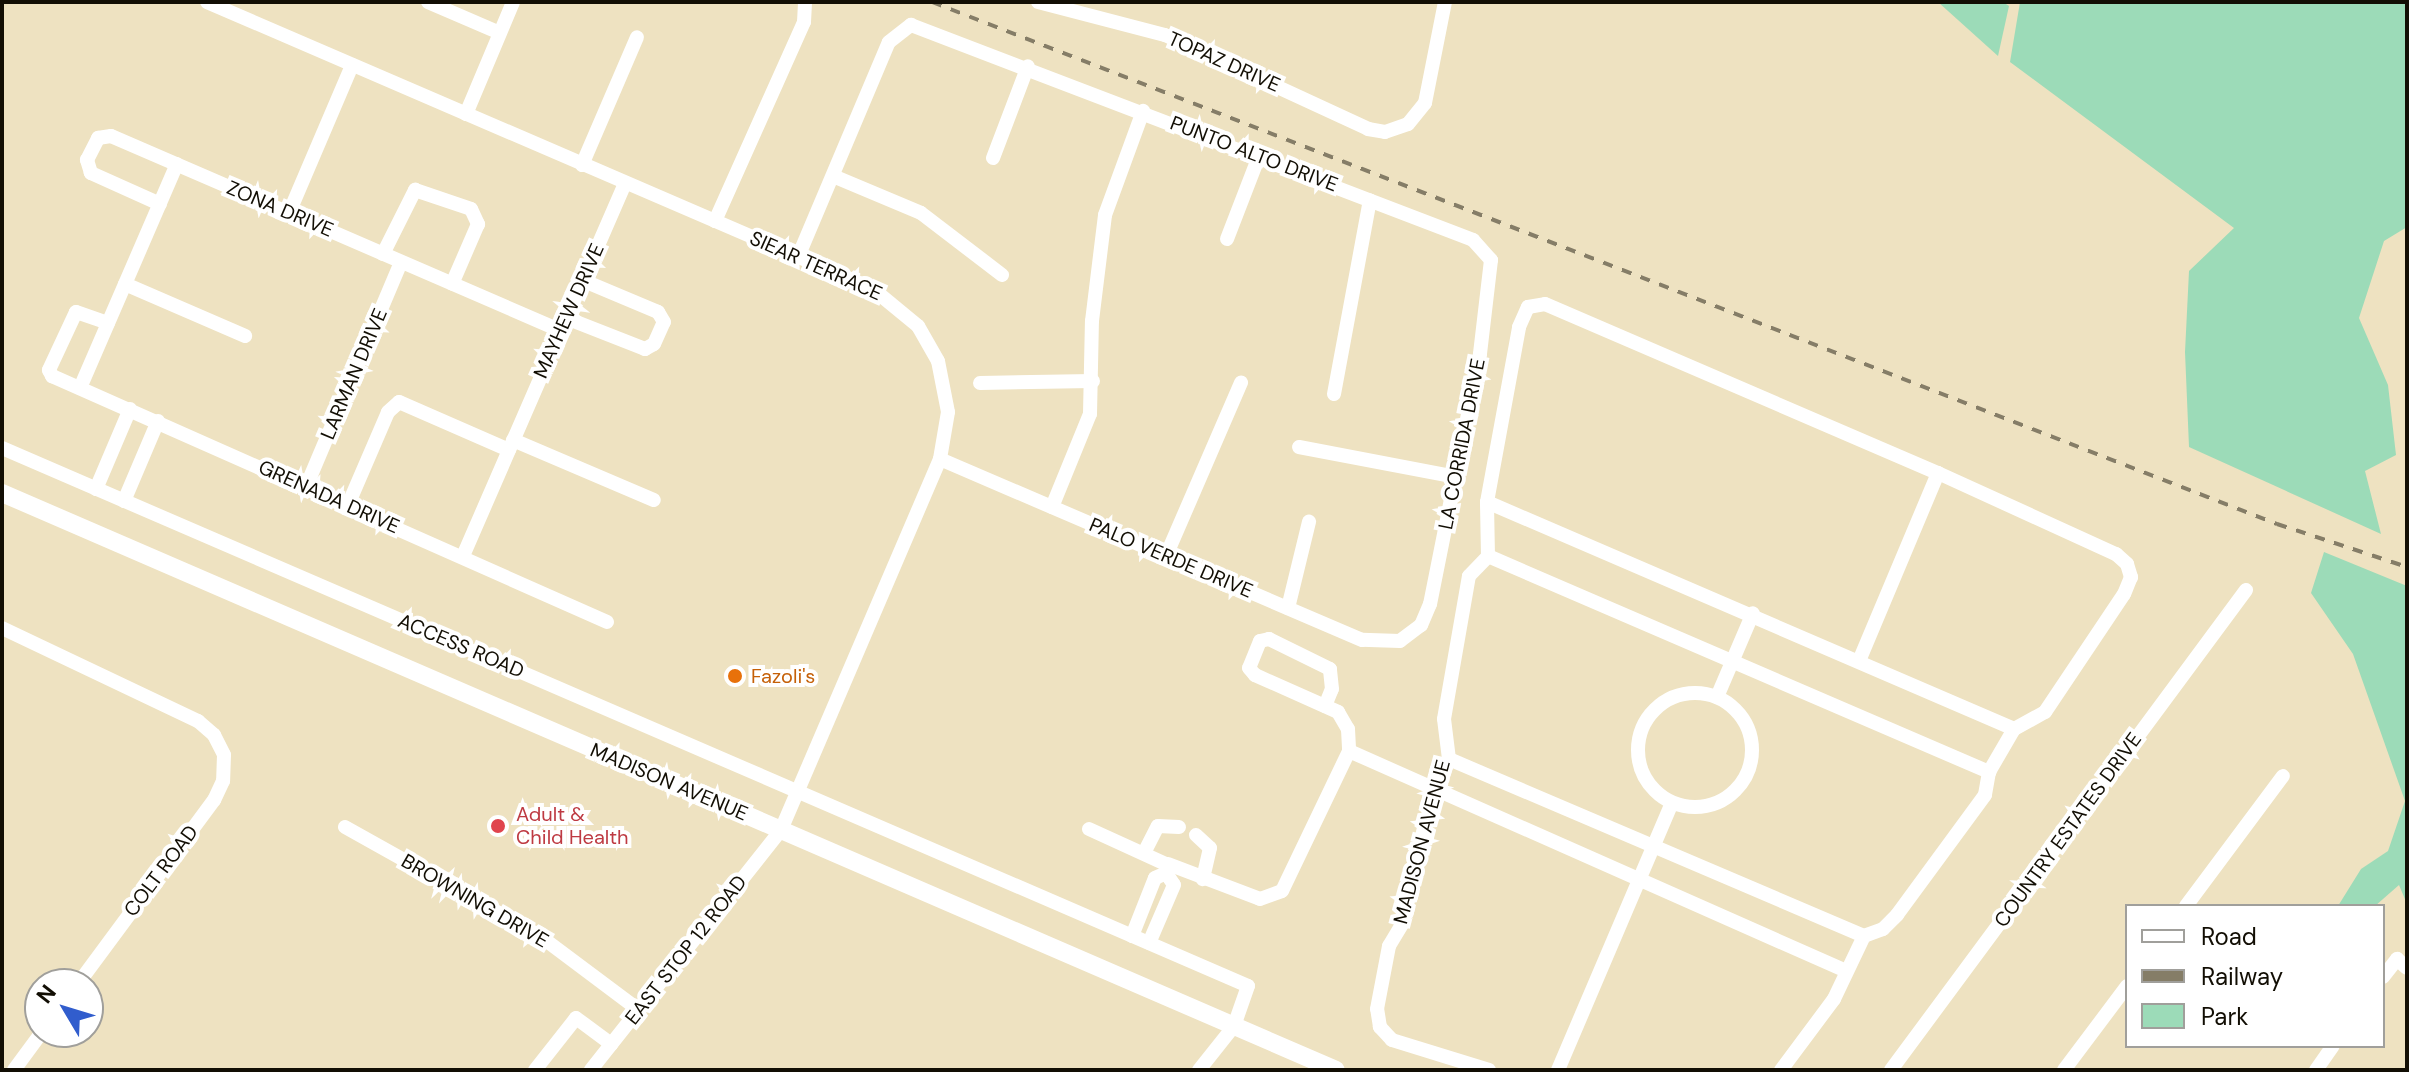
<!DOCTYPE html>
<html>
<head>
<meta charset="utf-8">
<style>
	body { margin:0 }
	#map { position:relative; width:2409px; height:1072px; overflow:hidden; background:#eee2c1; font-family:"DM Sans",sans-serif }
	div>[style] { position:absolute }
	[style*='--x'] { left:calc(var(--x)*1px); top:calc(var(--y)*1px); width:calc(var(--w)*1px); rotate:calc(var(--a)*1deg) }
	.green>* { inset:0; background:#9cdbb8 }
	.minor>* { height:14px; margin:-7px; padding:0 7px; transform-origin:7px; border-radius:7px; background:#fff }
	.minor>.ring { margin:-7px; padding:0; box-sizing:content-box; background:none; border:14px solid #fff; border-radius:50% }
	.major>* { height:18px; margin:-9px; padding:0 9px; transform-origin:9px; border-radius:9px; background:#fff }
	.rail>* { height:4px; margin-top:-2px; transform-origin:0; background:repeating-linear-gradient(90deg,#857d67 0 10px,transparent 0 20px) }
	.dots>* { width:22px; height:22px; translate:-50% -50%; box-sizing:border-box; border:4px solid #fff; border-radius:50% }
	span { translate:-50% -50%; white-space:nowrap; text-align:center; line-height:1.15; -webkit-text-stroke:8px #fff; paint-order:stroke }
	.street-label { font-size:20px; color:#120e04 }
	.food-label { font-size:20px; color:#c56008 }
	.left { translate:0 -50%; text-align:left }
	.health-label { font-size:20px; color:#be3a42 }
	.frame { position:absolute; inset:0; border:4px solid #120e04; pointer-events:none }
	.legend { position:absolute; left:2125px; top:904px; width:260px; height:144px; box-sizing:border-box; background:#fff; border:2px solid #a09f9b; margin:0; padding:10px 14px; list-style:none; font-size:24px; color:#120e04 }
	.legend li { display:flex; align-items:center; gap:16px; height:40px }
	.legend b { width:40px; border:2px solid #a09f9b }
	.north { position:absolute; left:24px; top:968px; width:80px; height:80px; box-sizing:border-box; background:#fff; border:2px solid #a09f9b; border-radius:50%; rotate:308deg; font-size:22px; font-weight:700; line-height:32px; text-align:center; color:#120e04 }
	.north::after { content:''; display:block; margin:auto; width:28px; height:36px; background:#315dcd; clip-path:polygon(50% 0,100% 100%,50% 72%,0 100%) }
</style>
</head>
<body>
<div id="map">
	<div class="green">
		<div style="clip-path:polygon(1938px 2px,2003px 2px,2009px 6px,1998px 56px)"></div>
		<div style="clip-path:polygon(2020px 2px,2407px 2px,2407px 227px,2384px 241px,2359px 318px,2388px 385px,2396px 455px,2365px 471px,2381px 534px,2189px 447px,2185px 352px,2189px 271px,2234px 228px,2010px 62px)"></div>
		<div style="clip-path:polygon(2324px 552px,2407px 586px,2407px 904px,2399px 885px,2375px 906px,2338px 906px,2361px 869px,2388px 851px,2405px 801px,2353px 654px,2311px 593px)"></div>
	</div>
	<div class="minor">
		<div style="--x:207;--y:2;--w:725;--a:23.31"></div>
		<div style="--x:873;--y:289;--w:58;--a:39.4"></div>
		<div style="--x:918;--y:326;--w:40;--a:60.3"></div>
		<div style="--x:938;--y:361;--w:52;--a:78.9"></div>
		<div style="--x:948;--y:412;--w:48;--a:99.7"></div>
		<div style="--x:940;--y:459;--w:404;--a:113.2"></div>
		<div style="--x:781;--y:830;--w:306;--a:128.4"></div>
		<div style="--x:428;--y:2;--w:78;--a:23.3"></div>
		<div style="--x:1038;--y:2;--w:131;--a:14.6"></div>
		<div style="--x:1165;--y:35;--w:224;--a:24.8"></div>
		<div style="--x:1368;--y:129;--w:17;--a:10"></div>
		<div style="--x:1385;--y:132;--w:24;--a:-19"></div>
		<div style="--x:1408;--y:124;--w:27;--a:-51"></div>
		<div style="--x:1425;--y:103;--w:103;--a:-78.8"></div>
		<div style="--x:466;--y:114;--w:121;--a:-67.2"></div>
		<div style="--x:993;--y:158;--w:98;--a:-69.2"></div>
		<div style="--x:582;--y:165;--w:139;--a:-66.7"></div>
		<div style="--x:833;--y:176;--w:95;--a:22.8"></div>
		<div style="--x:921;--y:213;--w:102;--a:37.4"></div>
		<div style="--x:160;--y:204;--w:76;--a:-155.8"></div>
		<div style="--x:91;--y:173;--w:14;--a:-107"></div>
		<div style="--x:87;--y:160;--w:25;--a:-63"></div>
		<div style="--x:98;--y:138;--w:13;--a:-9"></div>
		<div style="--x:111;--y:136;--w:489;--a:23.4"></div>
		<div style="--x:289;--y:213;--w:161;--a:-66.9"></div>
		<div style="--x:715;--y:221;--w:218;--a:-65.9"></div>
		<div style="--x:804;--y:22;--w:20;--a:-87"></div>
		<div style="--x:1227;--y:239;--w:89;--a:-68.9"></div>
		<div style="--x:383;--y:254;--w:72;--a:-63.4"></div>
		<div style="--x:415;--y:190;--w:59;--a:18.7"></div>
		<div style="--x:471;--y:209;--w:17;--a:65"></div>
		<div style="--x:478;--y:224;--w:65;--a:113.4"></div>
		<div style="--x:798;--y:257;--w:233;--a:-67.1"></div>
		<div style="--x:889;--y:42;--w:28;--a:-38"></div>
		<div style="--x:911;--y:25;--w:602;--a:20.93"></div>
		<div style="--x:1473;--y:240;--w:27;--a:48"></div>
		<div style="--x:1491;--y:260;--w:95;--a:96.7"></div>
		<div style="--x:1480;--y:354;--w:255;--a:101.3"></div>
		<div style="--x:1430;--y:604;--w:23;--a:113"></div>
		<div style="--x:1421;--y:625;--w:26;--a:143"></div>
		<div style="--x:1400;--y:641;--w:38;--a:-178"></div>
		<div style="--x:1362;--y:640;--w:459;--a:-156.8"></div>
		<div style="--x:125;--y:284;--w:131;--a:23.4"></div>
		<div style="--x:566;--y:318;--w:85;--a:21.4"></div>
		<div style="--x:645;--y:349;--w:10;--a:-29"></div>
		<div style="--x:654;--y:344;--w:24;--a:-66"></div>
		<div style="--x:664;--y:322;--w:12;--a:-121"></div>
		<div style="--x:658;--y:312;--w:82;--a:-157.2"></div>
		<div style="--x:108;--y:323;--w:34;--a:-161"></div>
		<div style="--x:76;--y:312;--w:64;--a:115"></div>
		<div style="--x:49;--y:370;--w:7;--a:63"></div>
		<div style="--x:52;--y:376;--w:607;--a:23.9"></div>
		<div style="--x:980;--y:383;--w:113;--a:-1"></div>
		<div style="--x:80;--y:388;--w:244;--a:-66.6"></div>
		<div style="--x:1334;--y:394;--w:197;--a:-79.5"></div>
		<div style="--x:513;--y:440;--w:153;--a:23.1"></div>
		<div style="--x:1299;--y:447;--w:161;--a:10.8"></div>
		<div style="--x:2;--y:448;--w:1357;--a:23.35"></div>
		<div style="--x:1248;--y:986;--w:42;--a:109.3"></div>
		<div style="--x:1234;--y:1026;--w:56;--a:128.5"></div>
		<div style="--x:306;--y:487;--w:244;--a:-67.1"></div>
		<div style="--x:96;--y:489;--w:87;--a:-67"></div>
		<div style="--x:124;--y:501;--w:87;--a:-67"></div>
		<div style="--x:1487;--y:502;--w:574;--a:23.3"></div>
		<div style="--x:348;--y:505;--w:101;--a:-66.7"></div>
		<div style="--x:388;--y:412;--w:15;--a:-42"></div>
		<div style="--x:399;--y:402;--w:120;--a:23.6"></div>
		<div style="--x:1052;--y:507;--w:100;--a:-67.8"></div>
		<div style="--x:1090;--y:414;--w:93;--a:-88.8"></div>
		<div style="--x:1092;--y:321;--w:107;--a:-83"></div>
		<div style="--x:1105;--y:215;--w:111;--a:-69.9"></div>
		<div style="--x:463;--y:556;--w:407;--a:-66.5"></div>
		<div style="--x:1166;--y:556;--w:189;--a:-66.6"></div>
		<div style="--x:1488;--y:556;--w:546;--a:23.32"></div>
		<div style="--x:1288;--y:608;--w:89;--a:-76.3"></div>
		<div style="--x:2;--y:628;--w:217;--a:25.4"></div>
		<div style="--x:198;--y:721;--w:21;--a:41"></div>
		<div style="--x:214;--y:735;--w:22;--a:63"></div>
		<div style="--x:224;--y:755;--w:26;--a:92"></div>
		<div style="--x:223;--y:781;--w:21;--a:115"></div>
		<div style="--x:214;--y:800;--w:229;--a:126.5"></div>
		<div style="--x:1859;--y:661;--w:204;--a:-67.2"></div>
		<div class="ring" style="left:1638px;top:693px;width:100px;height:100px"></div>
		<div style="--x:1717;--y:697;--w:91;--a:-66.8"></div>
		<div style="--x:1325;--y:706;--w:18;--a:-68"></div>
		<div style="--x:1332;--y:689;--w:20;--a:-96"></div>
		<div style="--x:1330;--y:669;--w:68;--a:-153.8"></div>
		<div style="--x:1269;--y:639;--w:9;--a:167"></div>
		<div style="--x:1260;--y:641;--w:29;--a:112"></div>
		<div style="--x:1249;--y:668;--w:9;--a:49"></div>
		<div style="--x:1255;--y:675;--w:91;--a:24"></div>
		<div style="--x:1338;--y:712;--w:20;--a:60"></div>
		<div style="--x:1348;--y:729;--w:22;--a:87"></div>
		<div style="--x:1449;--y:759;--w:451;--a:23.1"></div>
		<div style="--x:345;--y:827;--w:223;--a:29.2"></div>
		<div style="--x:540;--y:936;--w:124;--a:36.8"></div>
		<div style="--x:1089;--y:829;--w:87;--a:24.5"></div>
		<div style="--x:1168;--y:865;--w:8;--a:104"></div>
		<div style="--x:1166;--y:873;--w:14;--a:56"></div>
		<div style="--x:1174;--y:885;--w:63;--a:113.3"></div>
		<div style="--x:1196;--y:835;--w:19;--a:43"></div>
		<div style="--x:1210;--y:848;--w:32;--a:103"></div>
		<div style="--x:1144;--y:853;--w:30;--a:-63"></div>
		<div style="--x:1158;--y:826;--w:21;--a:3"></div>
		<div style="--x:1168;--y:864;--w:98;--a:20.8"></div>
		<div style="--x:1260;--y:899;--w:23;--a:-20"></div>
		<div style="--x:1282;--y:891;--w:155;--a:-64.4"></div>
		<div style="--x:1349;--y:751;--w:541;--a:23.87"></div>
		<div style="--x:2186;--y:906;--w:162;--a:-53.3"></div>
		<div style="--x:1132;--y:936;--w:62;--a:-68.4"></div>
		<div style="--x:1155;--y:878;--w:12;--a:-24"></div>
		<div style="--x:2383;--y:977;--w:23;--a:-52"></div>
		<div style="--x:2397;--y:959;--w:13;--a:42"></div>
		<div style="--x:14;--y:1070;--w:47;--a:-53.6"></div>
		<div style="--x:535;--y:1070;--w:66;--a:-51.7"></div>
		<div style="--x:576;--y:1018;--w:44;--a:36.6"></div>
		<div style="--x:1489;--y:1070;--w:102;--a:-162.8"></div>
		<div style="--x:1392;--y:1040;--w:18;--a:-133"></div>
		<div style="--x:1380;--y:1027;--w:18;--a:-99"></div>
		<div style="--x:1377;--y:1009;--w:64;--a:-79.2"></div>
		<div style="--x:1389;--y:946;--w:27;--a:-59"></div>
		<div style="--x:1403;--y:923;--w:102;--a:-77.6"></div>
		<div style="--x:1425;--y:823;--w:68;--a:-69.4"></div>
		<div style="--x:1449;--y:759;--w:40;--a:-97.1"></div>
		<div style="--x:1444;--y:719;--w:145;--a:-80.1"></div>
		<div style="--x:1469;--y:576;--w:28;--a:-46"></div>
		<div style="--x:1488;--y:556;--w:54;--a:-91.1"></div>
		<div style="--x:1487;--y:502;--w:178;--a:-79.6"></div>
		<div style="--x:1519;--y:327;--w:22;--a:-66"></div>
		<div style="--x:1528;--y:307;--w:17;--a:-10"></div>
		<div style="--x:1545;--y:304;--w:428;--a:23.3"></div>
		<div style="--x:1938;--y:473;--w:196;--a:24.5"></div>
		<div style="--x:2116;--y:554;--w:15;--a:42"></div>
		<div style="--x:2127;--y:564;--w:14;--a:73"></div>
		<div style="--x:2131;--y:577;--w:18;--a:112"></div>
		<div style="--x:2124;--y:594;--w:142;--a:123.8"></div>
		<div style="--x:2045;--y:712;--w:35;--a:151"></div>
		<div style="--x:2014;--y:729;--w:50;--a:120.2"></div>
		<div style="--x:1989;--y:772;--w:23;--a:100"></div>
		<div style="--x:1985;--y:795;--w:149;--a:126.3"></div>
		<div style="--x:1897;--y:915;--w:20;--a:135"></div>
		<div style="--x:1883;--y:929;--w:20;--a:160"></div>
		<div style="--x:1864;--y:936;--w:70;--a:115.5"></div>
		<div style="--x:1834;--y:999;--w:89;--a:126.7"></div>
		<div style="--x:1558;--y:1070;--w:290;--a:-66.9"></div>
		<div style="--x:1891;--y:1070;--w:597;--a:-53.51"></div>
		<div style="--x:2064;--y:1070;--w:105;--a:-53.1"></div>
		<div style="--x:2316;--y:1070;--w:29;--a:-55"></div>
	</div>
	<div class="major">
		<div style="--x:2;--y:493;--w:1453;--a:23.39"></div>
	</div>
	<div class="rail">
		<div style="--x:932;--y:2;--w:1443;--a:21.21"></div>
		<div style="--x:2277;--y:524;--w:137;--a:18.3"></div>
	</div>
	<div class="dots">
		<div style="left:735px;top:676px;background:#e8710a"></div>
		<div style="left:498px;top:826px;background:#e0444e"></div>
	</div>
	<div class="street-label">
		<span style="left:1224px;top:62px;rotate:24deg">TOPAZ DRIVE</span>
		<span style="left:1254px;top:154px;rotate:21deg">PUNTO ALTO DRIVE</span>
		<span style="left:280px;top:209px;rotate:23deg">ZONA DRIVE</span>
		<span style="left:816px;top:266px;rotate:24deg">SIEAR TERRACE</span>
		<span style="left:569px;top:311px;rotate:-66deg">MAYHEW DRIVE</span>
		<span style="left:354px;top:374px;rotate:-67deg">LARMAN DRIVE</span>
		<span style="left:1462px;top:444px;rotate:-79deg">LA CORRIDA DRIVE</span>
		<span style="left:329px;top:497px;rotate:24deg">GRENADA DRIVE</span>
		<span style="left:1171px;top:558px;rotate:23deg">PALO VERDE DRIVE</span>
		<span style="left:461px;top:646px;rotate:23deg">ACCESS ROAD</span>
		<span style="left:669px;top:782px;rotate:23deg">MADISON AVENUE</span>
		<span style="left:2068px;top:830px;rotate:-54deg">COUNTRY ESTATES DRIVE</span>
		<span style="left:1422px;top:842px;rotate:-75deg">MADISON AVENUE</span>
		<span style="left:161px;top:871px;rotate:-53deg">COLT ROAD</span>
		<span style="left:475px;top:901px;rotate:30deg">BROWNING DRIVE</span>
		<span style="left:686px;top:950px;rotate:-52deg">EAST STOP 12 ROAD</span>
	</div>
	<div class="food-label">
		<span class="left" style="left:751px;top:676px">Fazoli's</span>
	</div>
	<div class="health-label">
		<span class="left" style="left:516px;top:826px">Adult &amp;<br>Child Health</span>
	</div>
	<div class="frame"></div>
	<ul class="legend">
	<li><b style="height:10px;background:#fff"></b>Road</li>
	<li><b style="height:10px;background:#857d67"></b>Railway</li>
	<li><b style="height:22px;background:#9cdbb8"></b>Park</li>
	</ul>
	<div class="north">N</div>
</div>
</body>
</html>
